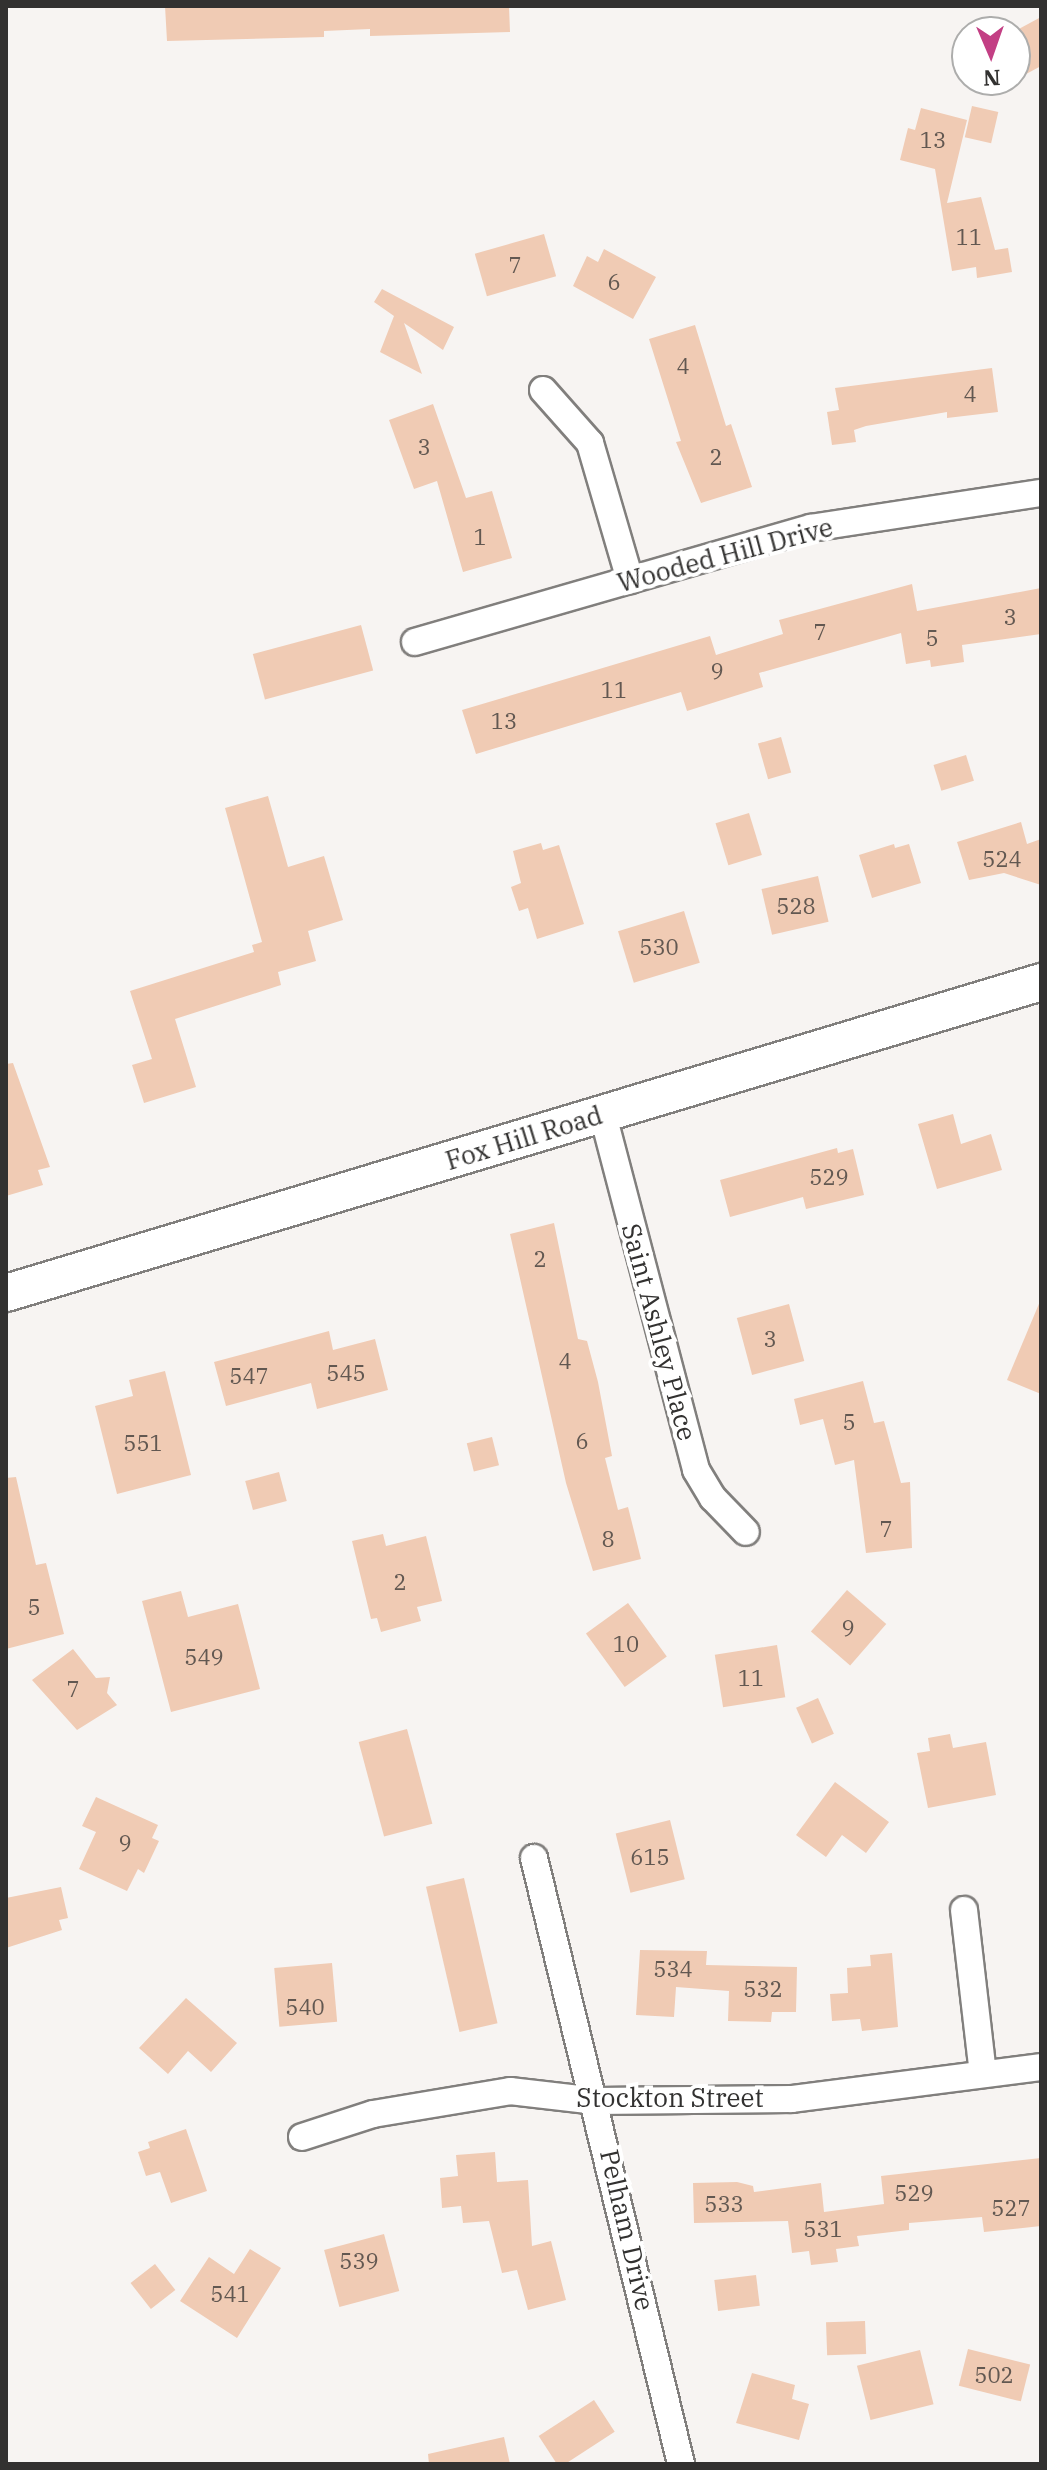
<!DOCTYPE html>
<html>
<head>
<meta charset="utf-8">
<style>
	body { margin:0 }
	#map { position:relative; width:1047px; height:2470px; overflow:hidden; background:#f7f4f2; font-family:"IBM Plex Serif",serif }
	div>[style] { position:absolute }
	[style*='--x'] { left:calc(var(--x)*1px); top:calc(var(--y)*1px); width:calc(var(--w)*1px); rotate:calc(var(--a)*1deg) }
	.building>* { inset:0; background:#f0cbb4; transform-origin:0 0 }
	.roads { filter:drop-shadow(2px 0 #817f7d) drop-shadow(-2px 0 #817f7d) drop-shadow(0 2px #817f7d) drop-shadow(0 -2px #817f7d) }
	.street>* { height:26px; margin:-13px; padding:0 13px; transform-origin:13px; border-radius:13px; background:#fff }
	.secondary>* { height:36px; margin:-18px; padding:0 18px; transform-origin:18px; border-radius:18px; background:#fff }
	span { translate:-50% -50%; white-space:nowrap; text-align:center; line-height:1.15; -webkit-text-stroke:8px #fff; paint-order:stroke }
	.number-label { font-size:22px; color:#625851 }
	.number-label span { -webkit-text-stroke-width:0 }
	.street-label { font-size:26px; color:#323130 }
	.frame { position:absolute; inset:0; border:8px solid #323130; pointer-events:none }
	.north { position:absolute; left:951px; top:16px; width:80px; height:80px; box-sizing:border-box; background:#fff; border:2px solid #adadac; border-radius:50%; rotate:178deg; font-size:22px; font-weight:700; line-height:32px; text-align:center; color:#323130 }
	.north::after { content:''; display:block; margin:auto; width:28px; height:36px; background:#c33f84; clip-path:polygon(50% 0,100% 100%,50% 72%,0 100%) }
</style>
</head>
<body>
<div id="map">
	<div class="building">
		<div style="clip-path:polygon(165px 6px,509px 6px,510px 32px,370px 36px,370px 29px,324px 31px,324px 37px,167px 41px)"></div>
		<div style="clip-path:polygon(1041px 17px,1041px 66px,1015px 80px,1015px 31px)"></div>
		<div style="left:972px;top:106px;width:27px;height:32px;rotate:13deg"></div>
		<div style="clip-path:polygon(921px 108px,967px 120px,947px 203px,981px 197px,995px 250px,1008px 248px,1012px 272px,977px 278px,976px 267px,952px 271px,935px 169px,900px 160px,908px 128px,915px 130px)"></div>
		<div style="left:544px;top:234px;width:44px;height:72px;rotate:74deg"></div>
		<div style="clip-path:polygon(604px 249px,656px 277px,633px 319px,573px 286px,587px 256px,598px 262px)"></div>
		<div style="clip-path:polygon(382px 289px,454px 327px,443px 350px,404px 323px,422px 374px,380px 352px,394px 316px,374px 302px)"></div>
		<div style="clip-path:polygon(695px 325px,726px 426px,731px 424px,752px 487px,701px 503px,676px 442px,681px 441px,649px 339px)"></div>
		<div style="clip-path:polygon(992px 368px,998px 412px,947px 418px,947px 412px,866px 426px,854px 430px,856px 442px,832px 445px,827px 412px,839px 410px,835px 388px)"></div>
		<div style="clip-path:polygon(433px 404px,466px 498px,492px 491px,512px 558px,463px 572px,437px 481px,414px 489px,389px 420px)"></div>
		<div style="clip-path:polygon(912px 584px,917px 611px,1041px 588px,1041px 634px,962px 645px,964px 662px,931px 667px,930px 660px,906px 664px,901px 633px,759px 673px,763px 687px,687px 711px,681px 692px,476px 754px,462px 710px,710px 636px,716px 655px,783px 634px,779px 620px)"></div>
		<div style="left:361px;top:625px;width:47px;height:112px;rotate:75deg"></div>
		<div style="left:781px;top:737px;width:37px;height:24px;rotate:74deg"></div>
		<div style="left:966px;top:755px;width:27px;height:34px;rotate:73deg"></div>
		<div style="clip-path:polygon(268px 796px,288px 867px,324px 856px,343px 920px,308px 931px,316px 961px,278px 972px,281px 985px,175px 1019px,196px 1087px,144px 1103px,132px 1065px,152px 1059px,130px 991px,254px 952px,252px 945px,262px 942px,225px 808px)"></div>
		<div style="left:749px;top:813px;width:44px;height:35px;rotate:73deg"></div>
		<div style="clip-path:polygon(1021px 822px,1027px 844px,1041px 839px,1041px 885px,1004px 873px,969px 880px,957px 842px)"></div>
		<div style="clip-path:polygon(541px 843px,543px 850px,559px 845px,584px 924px,537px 939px,528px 908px,519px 911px,511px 887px,521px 883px,513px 851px)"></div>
		<div style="clip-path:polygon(894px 844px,895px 848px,909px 844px,921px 883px,872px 898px,859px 855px)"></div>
		<div style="left:818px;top:876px;width:47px;height:58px;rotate:77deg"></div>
		<div style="left:684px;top:911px;width:54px;height:69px;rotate:73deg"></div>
		<div style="clip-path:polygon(13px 1063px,50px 1167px,38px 1170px,43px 1185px,6px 1196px,6px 1064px)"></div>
		<div style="clip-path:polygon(953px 1114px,961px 1144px,991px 1134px,1002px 1170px,937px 1189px,918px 1124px)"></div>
		<div style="clip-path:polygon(837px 1148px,838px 1153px,853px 1149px,864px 1195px,806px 1209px,803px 1197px,730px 1217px,720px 1180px)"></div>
		<div style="clip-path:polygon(554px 1223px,578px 1339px,587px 1341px,598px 1382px,612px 1456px,605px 1458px,618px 1510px,628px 1507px,641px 1559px,593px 1571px,566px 1483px,510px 1234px)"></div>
		<div style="clip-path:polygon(1041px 1299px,1041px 1394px,1007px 1380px)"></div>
		<div style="left:789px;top:1304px;width:59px;height:54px;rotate:75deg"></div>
		<div style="clip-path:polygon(329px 1331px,333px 1350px,375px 1339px,388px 1390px,317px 1409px,311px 1383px,226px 1406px,214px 1362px)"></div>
		<div style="clip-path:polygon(165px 1371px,191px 1475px,117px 1494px,95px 1406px,133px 1396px,129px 1380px)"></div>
		<div style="clip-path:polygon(863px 1381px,874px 1423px,884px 1421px,901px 1483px,910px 1482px,912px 1548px,866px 1553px,854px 1460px,835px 1465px,823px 1419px,800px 1425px,794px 1399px)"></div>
		<div style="left:492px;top:1437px;width:29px;height:26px;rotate:76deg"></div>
		<div style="left:279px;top:1472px;width:30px;height:35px;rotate:75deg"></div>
		<div style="clip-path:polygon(16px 1477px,36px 1565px,46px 1563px,64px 1634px,6px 1649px,6px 1478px)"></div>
		<div style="clip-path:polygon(383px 1534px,386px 1546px,426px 1536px,442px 1601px,417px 1607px,421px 1621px,381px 1632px,377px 1618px,371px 1619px,352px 1541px)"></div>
		<div style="left:847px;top:1590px;width:52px;height:55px;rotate:41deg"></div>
		<div style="clip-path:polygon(181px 1591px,188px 1617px,238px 1604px,260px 1689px,171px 1712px,142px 1601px)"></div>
		<div style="left:628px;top:1603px;width:66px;height:52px;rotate:54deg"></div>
		<div style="left:777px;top:1645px;width:53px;height:63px;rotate:81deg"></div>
		<div style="clip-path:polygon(73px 1649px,96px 1678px,110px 1677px,107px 1693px,117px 1705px,77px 1730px,32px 1680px)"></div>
		<div style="left:818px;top:1698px;width:39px;height:24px;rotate:66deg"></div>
		<div style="left:407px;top:1729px;width:98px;height:50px;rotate:75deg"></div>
		<div style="clip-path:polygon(950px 1734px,953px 1748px,986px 1742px,996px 1795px,928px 1808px,917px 1753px,930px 1751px,928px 1738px)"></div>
		<div style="clip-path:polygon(835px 1782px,889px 1822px,866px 1853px,842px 1835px,826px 1857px,796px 1835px)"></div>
		<div style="clip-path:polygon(96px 1797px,158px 1825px,152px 1838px,159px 1841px,144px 1873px,138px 1869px,127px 1891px,79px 1869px,96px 1832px,82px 1826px)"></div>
		<div style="left:670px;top:1820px;width:61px;height:56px;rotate:76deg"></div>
		<div style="left:464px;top:1878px;width:149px;height:39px;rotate:77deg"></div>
		<div style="clip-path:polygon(61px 1887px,68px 1918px,59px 1920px,62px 1930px,6px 1948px,6px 1898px)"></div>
		<div style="clip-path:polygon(640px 1950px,707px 1951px,706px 1965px,797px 1967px,796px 2012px,772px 2012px,771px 2022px,728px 2021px,729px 1991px,676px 1987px,674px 2017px,636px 2015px)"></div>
		<div style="clip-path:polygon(892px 1953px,898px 2027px,862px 2031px,860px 2019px,832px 2021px,830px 1994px,848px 1993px,847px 1968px,871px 1966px,870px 1955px)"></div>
		<div style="left:332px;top:1963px;width:59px;height:58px;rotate:85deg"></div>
		<div style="clip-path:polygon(186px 1998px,237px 2043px,211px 2072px,188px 2051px,168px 2074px,139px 2048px)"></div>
		<div style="clip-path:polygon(186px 2129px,207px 2191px,171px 2203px,160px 2172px,146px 2176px,138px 2152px,150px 2148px,148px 2142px)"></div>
		<div style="clip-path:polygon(495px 2152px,497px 2182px,528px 2180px,532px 2246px,551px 2241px,566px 2300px,528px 2310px,517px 2270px,502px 2273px,489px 2221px,463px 2223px,461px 2206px,442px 2208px,440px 2178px,458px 2176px,456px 2155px)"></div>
		<div style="clip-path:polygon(1041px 2158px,1041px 2226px,984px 2232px,982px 2217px,909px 2223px,909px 2230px,857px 2236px,859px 2246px,836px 2249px,838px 2262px,811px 2265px,809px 2251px,792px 2253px,788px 2221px,694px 2223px,693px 2183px,737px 2182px,753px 2186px,754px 2192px,821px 2183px,824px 2212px,884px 2204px,881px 2176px)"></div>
		<div style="left:384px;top:2234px;width:59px;height:62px;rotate:75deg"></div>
		<div style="clip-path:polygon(250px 2249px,281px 2268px,237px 2338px,180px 2301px,209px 2257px,234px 2274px)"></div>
		<div style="left:155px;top:2264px;width:33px;height:31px;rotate:52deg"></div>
		<div style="left:756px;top:2275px;width:31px;height:42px;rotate:83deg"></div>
		<div style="left:865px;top:2321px;width:33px;height:39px;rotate:88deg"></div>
		<div style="left:968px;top:2349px;width:64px;height:38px;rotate:14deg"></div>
		<div style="left:920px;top:2350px;width:56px;height:65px;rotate:76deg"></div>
		<div style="clip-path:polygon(752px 2373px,795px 2385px,792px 2399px,809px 2404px,799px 2440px,736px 2423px)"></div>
		<div style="left:594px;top:2400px;width:38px;height:66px;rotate:57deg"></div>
		<div style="clip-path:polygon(504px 2437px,510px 2464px,429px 2464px,428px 2454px)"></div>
	</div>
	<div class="roads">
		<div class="street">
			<div style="--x:543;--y:390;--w:71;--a:48.4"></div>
			<div style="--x:590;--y:443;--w:143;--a:73.7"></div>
			<div style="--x:415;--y:642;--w:412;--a:-16.1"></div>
			<div style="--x:811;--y:528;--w:233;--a:-8.7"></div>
			<div style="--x:603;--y:1115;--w:367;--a:75.3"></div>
			<div style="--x:696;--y:1470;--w:33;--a:59"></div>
			<div style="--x:713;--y:1498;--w:47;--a:45.9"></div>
			<div style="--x:534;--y:1858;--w:624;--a:76.36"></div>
			<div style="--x:964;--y:1910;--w:165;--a:83.4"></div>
			<div style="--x:302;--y:2137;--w:75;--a:-17.9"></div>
			<div style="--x:373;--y:2114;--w:139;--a:-9.5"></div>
			<div style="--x:510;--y:2091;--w:87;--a:6.6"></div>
			<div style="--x:596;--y:2101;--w:196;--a:-0.6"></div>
			<div style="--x:792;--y:2099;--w:251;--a:-7.3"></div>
		</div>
		<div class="secondary">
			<div style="--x:6;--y:1293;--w:1081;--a:-16.72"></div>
		</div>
	</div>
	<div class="number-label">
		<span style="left:933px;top:140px">13</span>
		<span style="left:969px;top:237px">11</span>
		<span style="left:515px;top:265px">7</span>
		<span style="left:614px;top:282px">6</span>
		<span style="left:683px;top:366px">4</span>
		<span style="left:970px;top:394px">4</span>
		<span style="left:424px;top:447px">3</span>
		<span style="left:716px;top:457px">2</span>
		<span style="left:480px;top:537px">1</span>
		<span style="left:1010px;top:617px">3</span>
		<span style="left:820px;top:632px">7</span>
		<span style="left:932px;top:638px">5</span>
		<span style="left:717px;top:671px">9</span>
		<span style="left:614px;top:690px">11</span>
		<span style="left:504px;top:721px">13</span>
		<span style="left:1002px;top:859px">524</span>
		<span style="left:796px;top:906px">528</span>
		<span style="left:659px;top:947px">530</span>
		<span style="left:829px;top:1177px">529</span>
		<span style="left:540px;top:1259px">2</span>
		<span style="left:770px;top:1339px">3</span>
		<span style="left:565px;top:1361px">4</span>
		<span style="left:346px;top:1373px">545</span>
		<span style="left:249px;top:1376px">547</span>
		<span style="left:849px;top:1422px">5</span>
		<span style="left:582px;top:1441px">6</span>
		<span style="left:143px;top:1443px">551</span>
		<span style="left:886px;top:1529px">7</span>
		<span style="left:608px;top:1539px">8</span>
		<span style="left:400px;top:1582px">2</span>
		<span style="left:34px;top:1607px">5</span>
		<span style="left:848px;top:1628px">9</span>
		<span style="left:626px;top:1644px">10</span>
		<span style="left:204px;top:1657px">549</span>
		<span style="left:751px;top:1678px">11</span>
		<span style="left:73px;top:1689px">7</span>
		<span style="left:125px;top:1843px">9</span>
		<span style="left:650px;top:1857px">615</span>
		<span style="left:673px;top:1969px">534</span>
		<span style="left:763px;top:1989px">532</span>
		<span style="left:305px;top:2007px">540</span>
		<span style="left:914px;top:2193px">529</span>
		<span style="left:724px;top:2204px">533</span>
		<span style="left:1011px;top:2208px">527</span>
		<span style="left:823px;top:2229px">531</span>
		<span style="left:359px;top:2261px">539</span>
		<span style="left:230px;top:2294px">541</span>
		<span style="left:994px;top:2375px">502</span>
	</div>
	<div class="street-label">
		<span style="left:725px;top:555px;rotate:-15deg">Wooded Hill Drive</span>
		<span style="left:524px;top:1138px;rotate:-17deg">Fox Hill Road</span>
		<span style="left:659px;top:1332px;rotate:75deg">Saint Ashley Place</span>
		<span style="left:670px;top:2098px">Stockton Street</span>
		<span style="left:627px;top:2230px;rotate:77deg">Pelham Drive</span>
	</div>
	<div class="frame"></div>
	<div class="north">N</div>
</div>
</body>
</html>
